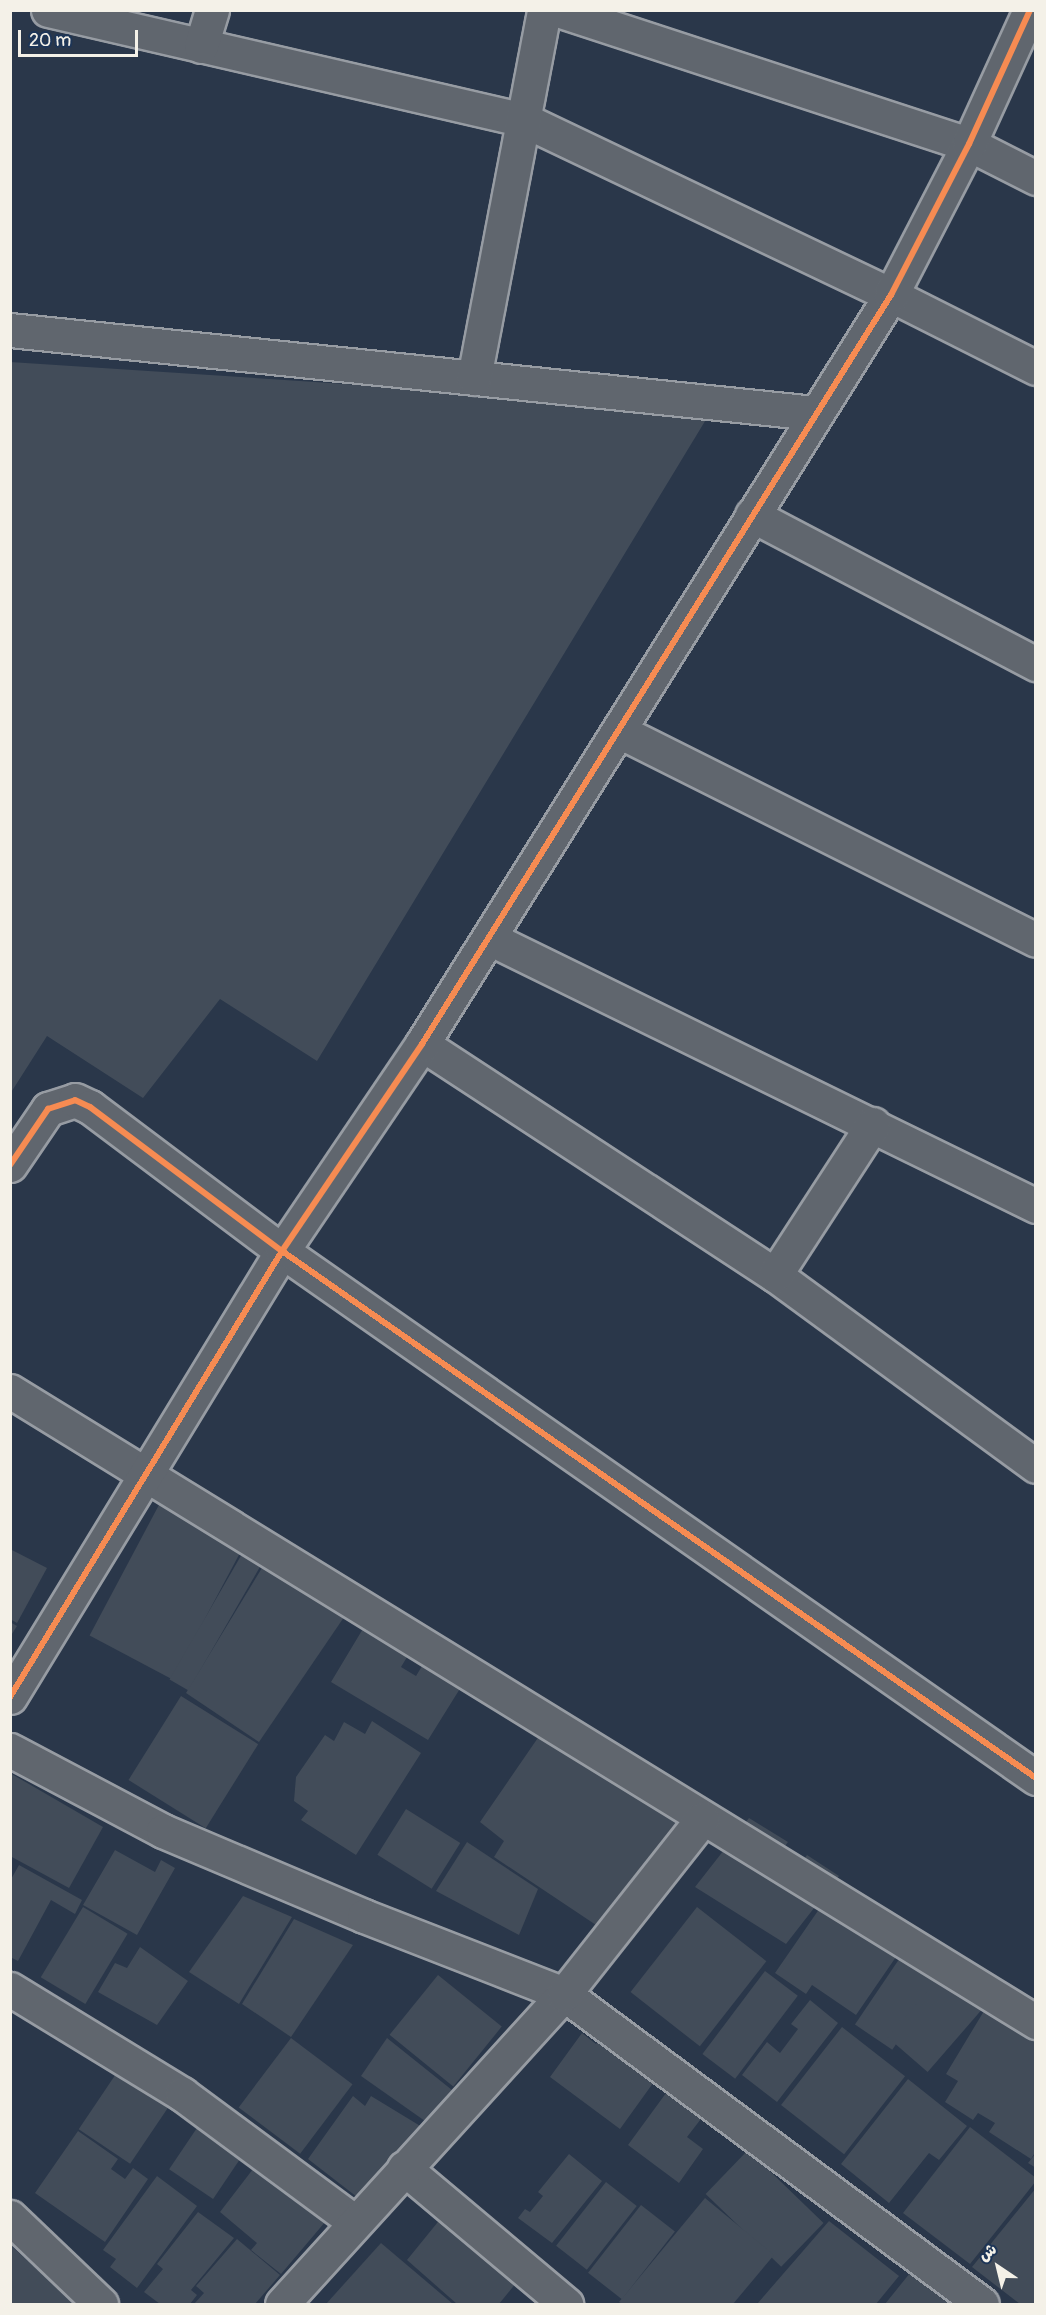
<!DOCTYPE html>
<html>
<head>
<meta charset="utf-8">
<style>
	body { margin:0 }
	#map { position:relative; width:1046px; height:2315px; overflow:hidden; background:#2a374a; font-family:Pangolin,"Playpen Sans Arabic",sans-serif }
	div>[style] { position:absolute }
	[style*='--x'] { left:calc(var(--x)*1px); top:calc(var(--y)*1px); width:calc(var(--w)*1px); rotate:calc(var(--a)*1deg) }
	.building>* { inset:0; background:#424c59; transform-origin:0 0 }
	.roads { filter:drop-shadow(2px 0 #979ca3) drop-shadow(-2px 0 #979ca3) drop-shadow(0 2px #979ca3) drop-shadow(0 -2px #979ca3) }
	.minor>* { height:33px; margin:-16.5px; padding:0 16.5px; transform-origin:16.5px; border-radius:16.5px; background:#60666e }
	.cycleway>* { height:6px; margin:-3px; padding:0 3px; transform-origin:3px; border-radius:3px; background:#f68b52 }
	span { translate:-50% -50%; white-space:nowrap; text-align:center; line-height:1.15; -webkit-text-stroke:4.5px #1d3557; paint-order:stroke }
	.frame { position:absolute; inset:0; border:12px solid #f4f1e8; pointer-events:none }
	.north { position:absolute; left:968px; top:2237px; width:60px; height:60px; -webkit-text-stroke:4px #1d3557; paint-order:stroke; rotate:325deg; font-size:16px; font-weight:700; line-height:24px; text-align:center; color:#f4f1e8 }
	.north::after { content:''; display:block; margin:auto; width:21px; height:27px; background:#f4f1e8; clip-path:polygon(50% 0,100% 100%,50% 72%,0 100%) }
	.scale { position:absolute; left:18px; top:30px; width:120px; height:27px; box-sizing:border-box; border:3px solid #f4f1e8; border-top:0; padding-left:8px; font-size:18px; line-height:21px; white-space:nowrap; color:#f4f1e8; -webkit-text-stroke:4px #1d3557; paint-order:stroke }
</style>
</head>
<body>
<div id="map">
	<div class="building">
		<div style="clip-path:polygon(10px 362px,713px 408px,317px 1061px,220px 999px,143px 1098px,47px 1036px,10px 1094px)"></div>
		<div style="left:160px;top:1503px;width:94px;height:150px;rotate:28deg"></div>
		<div style="left:246px;top:1547px;width:22px;height:153px;rotate:30deg"></div>
		<div style="clip-path:polygon(10px 1549px,47px 1568px,17px 1623px,10px 1619px)"></div>
		<div style="clip-path:polygon(268px 1558px,355px 1601px,259px 1742px,186px 1693px)"></div>
		<div style="clip-path:polygon(373px 1612px,418px 1639px,401px 1667px,416px 1676px,433px 1648px,471px 1671px,428px 1740px,331px 1682px)"></div>
		<div style="clip-path:polygon(10px 1622px,17px 1626px,10px 1637px)"></div>
		<div style="left:181px;top:1696px;width:91px;height:99px;rotate:32deg"></div>
		<div style="clip-path:polygon(372px 1721px,421px 1753px,356px 1855px,301px 1820px,308px 1811px,294px 1801px,296px 1777px,325px 1735px,334px 1741px,344px 1722px,365px 1734px)"></div>
		<div style="clip-path:polygon(544px 1729px,690px 1821px,605px 1931px,494px 1857px,504px 1841px,480px 1822px)"></div>
		<div style="clip-path:polygon(10px 1773px,103px 1827px,69px 1888px,10px 1856px)"></div>
		<div style="left:406px;top:1809px;width:64px;height:54px;rotate:32deg"></div>
		<div style="clip-path:polygon(749px 1818px,788px 1842px,769px 1869px,789px 1881px,807px 1855px,839px 1876px,786px 1944px,695px 1887px)"></div>
		<div style="clip-path:polygon(467px 1842px,538px 1889px,519px 1935px,436px 1891px)"></div>
		<div style="clip-path:polygon(115px 1850px,155px 1872px,161px 1860px,175px 1868px,137px 1935px,83px 1905px)"></div>
		<div style="clip-path:polygon(19px 1865px,82px 1900px,75px 1914px,51px 1900px,18px 1961px,10px 1957px,10px 1881px)"></div>
		<div style="clip-path:polygon(833px 1889px,907px 1941px,856px 2015px,812px 1985px,806px 1994px,775px 1973px)"></div>
		<div style="clip-path:polygon(243px 1896px,292px 1917px,239px 2004px,189px 1972px)"></div>
		<div style="left:83px;top:1907px;width:52px;height:82px;rotate:31deg"></div>
		<div style="left:697px;top:1907px;width:88px;height:108px;rotate:38deg"></div>
		<div style="clip-path:polygon(294px 1919px,353px 1945px,291px 2037px,242px 2004px)"></div>
		<div style="left:912px;top:1940px;width:45px;height:102px;rotate:34deg"></div>
		<div style="clip-path:polygon(140px 1947px,188px 1981px,157px 2025px,98px 1992px,115px 1963px,127px 1968px)"></div>
		<div style="left:946px;top:1970px;width:53px;height:89px;rotate:41deg"></div>
		<div style="left:765px;top:1971px;width:41px;height:104px;rotate:37deg"></div>
		<div style="left:438px;top:1975px;width:82px;height:77px;rotate:39deg"></div>
		<div style="clip-path:polygon(810px 2000px,838px 2023px,777px 2102px,742px 2075px,767px 2042px,780px 2053px,798px 2029px,791px 2024px)"></div>
		<div style="clip-path:polygon(987px 2006px,1036px 2012px,1036px 2151px,1031px 2159px,989px 2132px,995px 2123px,978px 2113px,973px 2120px,945px 2102px,958px 2081px,946px 2074px)"></div>
		<div style="left:842px;top:2027px;width:80px;height:99px;rotate:38deg"></div>
		<div style="clip-path:polygon(582px 2033px,596px 2044px,601px 2037px,656px 2079px,620px 2129px,550px 2077px)"></div>
		<div style="left:291px;top:2038px;width:77px;height:87px;rotate:37deg"></div>
		<div style="clip-path:polygon(387px 2038px,452px 2090px,425px 2121px,361px 2076px)"></div>
		<div style="left:124px;top:2062px;width:62px;height:81px;rotate:34deg"></div>
		<div style="clip-path:polygon(908px 2079px,967px 2126px,939px 2160px,929px 2153px,889px 2203px,841px 2164px)"></div>
		<div style="clip-path:polygon(669px 2089px,704px 2115px,687px 2137px,703px 2149px,679px 2183px,628px 2145px)"></div>
		<div style="clip-path:polygon(353px 2096px,365px 2106px,371px 2096px,422px 2127px,357px 2197px,308px 2159px)"></div>
		<div style="left:201px;top:2122px;width:53px;height:57px;rotate:34deg"></div>
		<div style="clip-path:polygon(970px 2127px,1036px 2178px,1036px 2181px,970px 2264px,903px 2213px)"></div>
		<div style="clip-path:polygon(78px 2131px,118px 2159px,111px 2169px,125px 2179px,133px 2168px,148px 2179px,105px 2242px,35px 2193px)"></div>
		<div style="left:748px;top:2150px;width:105px;height:61px;rotate:44deg"></div>
		<div style="clip-path:polygon(1036px 2153px,1036px 2168px,1028px 2163px)"></div>
		<div style="clip-path:polygon(569px 2154px,602px 2181px,552px 2243px,518px 2218px,525px 2209px,530px 2212px,543px 2196px,538px 2192px)"></div>
		<div style="clip-path:polygon(253px 2169px,285px 2194px,292px 2185px,331px 2215px,281px 2274px,251px 2250px,257px 2243px,220px 2212px)"></div>
		<div style="clip-path:polygon(157px 2176px,197px 2206px,137px 2288px,110px 2267px,116px 2259px,103px 2250px)"></div>
		<div style="left:606px;top:2182px;width:39px;height:81px;rotate:38deg"></div>
		<div style="clip-path:polygon(1036px 2188px,1036px 2304px,1020px 2304px,972px 2267px)"></div>
		<div style="clip-path:polygon(705px 2198px,774px 2255px,733px 2304px,622px 2304px,619px 2302px)"></div>
		<div style="left:641px;top:2205px;width:43px;height:86px;rotate:38deg"></div>
		<div style="clip-path:polygon(198px 2212px,234px 2238px,191px 2290px,197px 2295px,190px 2304px,160px 2304px,144px 2292px,163px 2269px,157px 2264px)"></div>
		<div style="clip-path:polygon(446px 2212px,525px 2272px,499px 2304px,457px 2304px,407px 2260px)"></div>
		<div style="clip-path:polygon(829px 2221px,899px 2276px,876px 2304px,757px 2304px)"></div>
		<div style="clip-path:polygon(237px 2239px,280px 2275px,255px 2304px,194px 2304px,204px 2293px,196px 2286px)"></div>
		<div style="clip-path:polygon(381px 2243px,453px 2304px,326px 2304px)"></div>
		<div style="clip-path:polygon(10px 2245px,76px 2304px,10px 2304px)"></div>
		<div style="clip-path:polygon(910px 2273px,950px 2304px,885px 2304px)"></div>
	</div>
	<div class="roads">
		<div class="minor">
			<div style="--x:48;--y:10;--w:489;--a:13"></div>
			<div style="--x:524;--y:120;--w:407;--a:25.5"></div>
			<div style="--x:891;--y:295;--w:162;--a:26.7"></div>
			<div style="--x:558;--y:10;--w:432;--a:18.1"></div>
			<div style="--x:969;--y:144;--w:75;--a:26.9"></div>
			<div style="--x:201;--y:46;--w:38;--a:-73"></div>
			<div style="--x:10;--y:330;--w:809;--a:5.89"></div>
			<div style="--x:474;--y:378;--w:375;--a:-79.2"></div>
			<div style="--x:752;--y:515;--w:321;--a:27.7"></div>
			<div style="--x:619;--y:731;--w:466;--a:26.6"></div>
			<div style="--x:489;--y:938;--w:609;--a:26.1"></div>
			<div style="--x:422;--y:1044;--w:422;--a:33.2"></div>
			<div style="--x:775;--y:1275;--w:323;--a:36.2"></div>
			<div style="--x:10;--y:1165;--w:68;--a:-55.8"></div>
			<div style="--x:48;--y:1109;--w:28;--a:-18"></div>
			<div style="--x:75;--y:1100;--w:17;--a:25"></div>
			<div style="--x:90;--y:1107;--w:240;--a:36.9"></div>
			<div style="--x:282;--y:1251;--w:920;--a:34.95"></div>
			<div style="--x:775;--y:1275;--w:180;--a:-57"></div>
			<div style="--x:10;--y:1391;--w:1205;--a:31.59"></div>
			<div style="--x:10;--y:1697;--w:522;--a:-58.62"></div>
			<div style="--x:282;--y:1251;--w:250;--a:-55.9"></div>
			<div style="--x:422;--y:1044;--w:884;--a:-57.95"></div>
			<div style="--x:891;--y:295;--w:170;--a:-62.7"></div>
			<div style="--x:969;--y:144;--w:147;--a:-65.5"></div>
			<div style="--x:10;--y:1750;--w:173;--a:27.9"></div>
			<div style="--x:163;--y:1831;--w:218;--a:22.9"></div>
			<div style="--x:364;--y:1916;--w:215;--a:21.3"></div>
			<div style="--x:564;--y:1994;--w:520;--a:36.56"></div>
			<div style="--x:10;--y:1989;--w:202;--a:31.4"></div>
			<div style="--x:182;--y:2094;--w:215;--a:36.5"></div>
			<div style="--x:404;--y:2168;--w:212;--a:40"></div>
			<div style="--x:10;--y:2217;--w:126;--a:43.7"></div>
			<div style="--x:282;--y:2304;--w:419;--a:-47.7"></div>
			<div style="--x:564;--y:1994;--w:223;--a:-51.7"></div>
		</div>
	</div>
	<div class="cycleway">
		<div style="--x:10;--y:1165;--w:68;--a:-55.8"></div>
		<div style="--x:48;--y:1109;--w:28;--a:-18"></div>
		<div style="--x:75;--y:1100;--w:17;--a:25"></div>
		<div style="--x:90;--y:1107;--w:240;--a:36.9"></div>
		<div style="--x:282;--y:1251;--w:920;--a:34.95"></div>
		<div style="--x:10;--y:1697;--w:522;--a:-58.62"></div>
		<div style="--x:282;--y:1251;--w:250;--a:-55.9"></div>
		<div style="--x:422;--y:1044;--w:884;--a:-57.95"></div>
		<div style="--x:891;--y:295;--w:170;--a:-62.7"></div>
		<div style="--x:969;--y:144;--w:147;--a:-65.5"></div>
	</div>
	<div class="frame"></div>
	<div class="north">ش</div>
	<div class="scale">20 m</div>
</div>
</body>
</html>
